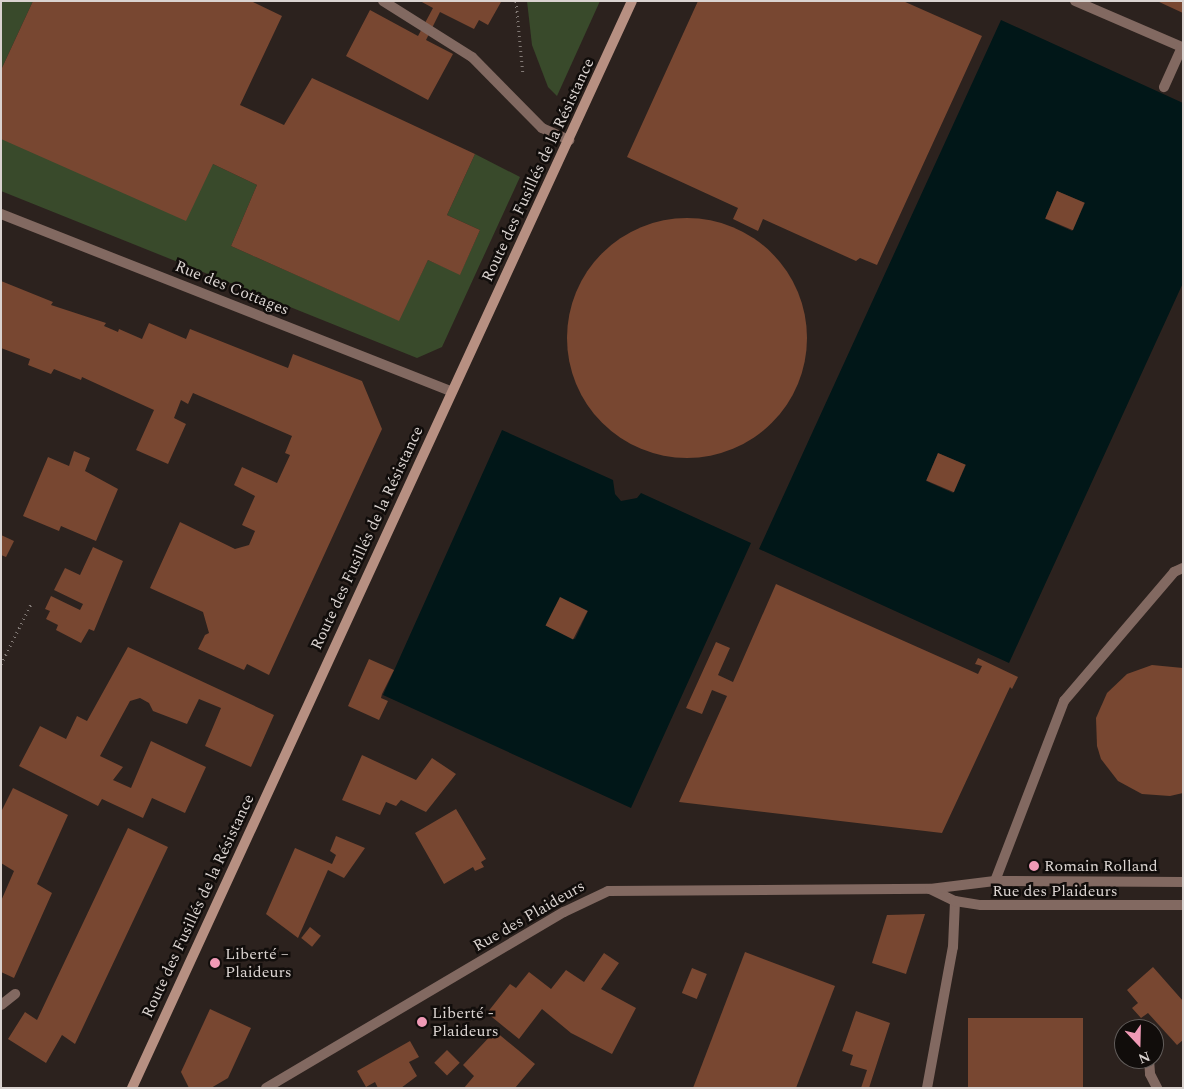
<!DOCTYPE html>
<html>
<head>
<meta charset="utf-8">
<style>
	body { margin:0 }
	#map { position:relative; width:1184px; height:1089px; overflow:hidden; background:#2c221e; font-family:Spectral,serif }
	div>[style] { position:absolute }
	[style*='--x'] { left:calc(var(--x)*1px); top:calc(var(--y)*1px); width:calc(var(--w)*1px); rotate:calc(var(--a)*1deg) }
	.green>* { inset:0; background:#394a2b }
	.water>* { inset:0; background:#011718 }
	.building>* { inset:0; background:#784731; transform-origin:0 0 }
	.round { border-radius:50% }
	.path>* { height:3px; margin-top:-1.5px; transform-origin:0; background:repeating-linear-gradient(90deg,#827a76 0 1px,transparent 0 5px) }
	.service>* { height:10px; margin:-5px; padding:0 5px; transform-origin:5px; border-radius:5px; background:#826961 }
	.minor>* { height:10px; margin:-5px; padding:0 5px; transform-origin:5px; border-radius:5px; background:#826961 }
	.secondary>* { height:10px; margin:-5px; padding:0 5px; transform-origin:5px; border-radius:5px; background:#b79082 }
	.dots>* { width:14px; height:14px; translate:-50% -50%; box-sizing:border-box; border:2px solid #110d0b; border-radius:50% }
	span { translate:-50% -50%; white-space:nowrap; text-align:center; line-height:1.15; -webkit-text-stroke:5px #110d0b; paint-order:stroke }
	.street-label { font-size:16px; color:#dad3d0 }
	.poi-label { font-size:16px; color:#dad3d0 }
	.left { translate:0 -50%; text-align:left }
	.frame { position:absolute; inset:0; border:2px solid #dad3d0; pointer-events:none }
	.north { position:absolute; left:1114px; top:1019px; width:50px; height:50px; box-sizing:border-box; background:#110d0b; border:1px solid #615c5a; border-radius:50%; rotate:159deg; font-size:14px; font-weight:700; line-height:20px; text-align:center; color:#dad3d0 }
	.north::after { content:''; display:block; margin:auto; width:18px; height:22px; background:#f09ab6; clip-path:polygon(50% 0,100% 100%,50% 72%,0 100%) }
</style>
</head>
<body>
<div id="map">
	<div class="green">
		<div style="clip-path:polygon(1px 1px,33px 1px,1px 70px)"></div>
		<div style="clip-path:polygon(527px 1px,600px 1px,557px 96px,548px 87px,532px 45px)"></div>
		<div style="clip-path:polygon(1px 139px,213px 164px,257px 185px,231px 246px,398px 320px,428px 260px,460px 274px,480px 230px,447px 215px,475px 154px,520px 177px,442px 347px,417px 358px,1px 191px)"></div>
	</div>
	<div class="water">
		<div style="clip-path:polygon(evenodd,1001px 20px,1183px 103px,1183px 283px,1009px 663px,759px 549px,1001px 20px,1057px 191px,1085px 203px,1072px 231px,1045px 219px,1057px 191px,1001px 20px,938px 453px,966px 465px,953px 493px,926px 481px,938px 453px)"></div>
		<div style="clip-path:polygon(evenodd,502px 430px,613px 480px,615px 494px,621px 501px,637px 498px,641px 493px,751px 543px,631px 808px,383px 695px,502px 430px,560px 597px,588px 611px,575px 639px,547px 626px,560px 597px)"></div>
	</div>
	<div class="building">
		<div style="clip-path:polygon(33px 1px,251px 1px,282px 16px,240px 105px,284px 125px,312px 78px,475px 154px,447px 215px,480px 230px,460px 275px,428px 260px,399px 321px,231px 246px,257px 185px,213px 164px,186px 221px,1px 139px,1px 70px)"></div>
		<div style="clip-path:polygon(420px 1px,501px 2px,488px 25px,479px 20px,474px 29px,440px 12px,426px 40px,453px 54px,428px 100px,346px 56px,370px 10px,418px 36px,433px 8px)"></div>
		<div style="clip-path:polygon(698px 1px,903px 1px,982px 36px,877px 265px,860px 258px,856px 261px,763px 219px,758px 231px,733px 219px,738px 208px,627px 157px)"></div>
		<div style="clip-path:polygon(1157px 1px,1183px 1px,1183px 13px)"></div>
		<div style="left:1057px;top:191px;width:30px;height:30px;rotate:23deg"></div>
		<div class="round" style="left:567px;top:218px;width:240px;height:240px"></div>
		<div style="clip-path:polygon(1px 281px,53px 302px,51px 305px,106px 323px,104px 326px,118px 332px,119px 329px,142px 339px,149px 323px,186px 339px,190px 329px,288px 368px,293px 354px,362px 381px,382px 429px,269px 675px,247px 664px,244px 670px,198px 649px,205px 635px,209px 633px,203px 612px,150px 588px,180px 522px,235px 549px,249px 545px,255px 531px,242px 525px,255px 496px,234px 485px,242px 467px,277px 483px,290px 455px,285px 453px,292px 436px,193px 393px,188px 404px,181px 400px,174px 418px,186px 424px,168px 464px,136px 450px,154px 410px,82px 377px,81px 380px,54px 369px,51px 374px,28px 365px,30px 359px,1px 348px)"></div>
		<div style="clip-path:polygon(74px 451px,90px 458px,85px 471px,118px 489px,96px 541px,61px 526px,59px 531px,23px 516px,48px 457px,69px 466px)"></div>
		<div style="left:938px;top:453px;width:30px;height:30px;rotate:23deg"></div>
		<div style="clip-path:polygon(1px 535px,14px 541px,6px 557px,1px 555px)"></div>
		<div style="clip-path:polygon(93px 547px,123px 561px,94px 631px,89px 629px,81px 643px,56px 630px,58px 625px,46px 619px,50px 611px,45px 609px,51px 596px,80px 610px,83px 604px,54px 590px,65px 568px,80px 575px)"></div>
		<div style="clip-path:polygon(776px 584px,978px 674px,982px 666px,975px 664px,978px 658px,1018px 677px,1012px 689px,1010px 687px,942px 833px,679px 802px,727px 696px,712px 690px,702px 714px,686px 708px,716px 642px,730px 648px,718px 675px,733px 682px)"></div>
		<div style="left:560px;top:597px;width:31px;height:32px;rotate:27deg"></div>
		<div style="clip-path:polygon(128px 647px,274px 715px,251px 767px,205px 746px,221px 708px,199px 699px,187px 724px,153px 711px,149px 703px,140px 698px,130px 701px,100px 756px,123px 767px,113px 780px,131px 788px,151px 741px,206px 767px,185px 813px,152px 798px,143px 818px,102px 799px,98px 806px,19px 766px,40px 726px,66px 739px,77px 716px,87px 721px)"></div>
		<div style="clip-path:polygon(369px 659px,394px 670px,382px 694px,381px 698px,388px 701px,379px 720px,348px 706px)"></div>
		<div style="clip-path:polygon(1152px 665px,1183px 668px,1183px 793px,1170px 796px,1142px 794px,1118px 781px,1101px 759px,1097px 746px,1096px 718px,1107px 693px,1127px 674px)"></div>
		<div style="clip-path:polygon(362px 755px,416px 780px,432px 758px,456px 774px,426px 812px,401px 800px,396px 806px,386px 802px,380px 815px,342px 800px)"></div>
		<div style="clip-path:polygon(13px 788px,68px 815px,37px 884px,52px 893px,14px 978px,1px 972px,1px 901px,14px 871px,1px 863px,1px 812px)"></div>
		<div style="clip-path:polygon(456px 809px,486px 859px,481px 862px,484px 867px,475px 871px,473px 867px,444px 884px,415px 833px)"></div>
		<div style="clip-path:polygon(128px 828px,168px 847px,75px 1044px,62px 1035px,46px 1063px,8px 1039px,25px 1012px,37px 1020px)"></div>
		<div style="clip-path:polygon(336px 836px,365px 848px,344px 878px,328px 870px,298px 938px,266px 914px,295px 848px,332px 864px,336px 855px,330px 851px)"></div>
		<div style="clip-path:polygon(925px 914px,906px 974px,872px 963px,887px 915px)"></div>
		<div style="left:310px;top:927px;width:14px;height:14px;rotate:39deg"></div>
		<div style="clip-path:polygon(745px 952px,835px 986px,796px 1088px,693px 1088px)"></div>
		<div style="clip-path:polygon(604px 953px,619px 963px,601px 989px,636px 1008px,612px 1054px,571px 1033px,542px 1009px,519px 1039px,487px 1013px,510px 984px,516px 988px,529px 972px,551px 989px,566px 970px,584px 982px)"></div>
		<div style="clip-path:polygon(1153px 967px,1183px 1001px,1183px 1040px,1177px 1045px,1148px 1013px,1141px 1018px,1132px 1008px,1138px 1003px,1127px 990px)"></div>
		<div style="left:692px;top:968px;width:16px;height:27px;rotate:22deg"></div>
		<div style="clip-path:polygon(210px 1009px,251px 1028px,228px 1078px,211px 1088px,189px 1088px,181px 1072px)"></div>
		<div style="clip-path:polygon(856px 1011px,890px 1023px,869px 1088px,861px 1088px,867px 1070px,850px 1065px,853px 1055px,842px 1051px)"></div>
		<div style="left:968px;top:1018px;width:115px;height:70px"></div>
		<div style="clip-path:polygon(495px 1031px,535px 1064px,515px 1088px,464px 1088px,474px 1076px,463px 1065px)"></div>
		<div style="clip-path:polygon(410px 1041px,419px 1057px,409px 1062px,417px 1076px,401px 1088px,378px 1088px,375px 1082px,366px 1087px,357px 1071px)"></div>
		<div style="left:447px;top:1050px;width:18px;height:18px;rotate:45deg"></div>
	</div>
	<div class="path">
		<div style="--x:516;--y:1;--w:74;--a:84.6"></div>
		<div style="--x:1;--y:664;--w:67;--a:-63.4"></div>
	</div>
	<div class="service">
		<div style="--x:383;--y:1;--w:105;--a:32.2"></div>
		<div style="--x:472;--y:57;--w:100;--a:45.4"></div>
		<div style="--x:542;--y:128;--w:30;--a:24"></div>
		<div style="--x:1075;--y:1;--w:116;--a:23.3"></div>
		<div style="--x:1182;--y:47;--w:44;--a:114.2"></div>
		<div style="--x:995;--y:881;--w:193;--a:-69"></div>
		<div style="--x:1064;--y:701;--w:170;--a:-49.5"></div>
		<div style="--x:1174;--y:572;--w:10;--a:-24"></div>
		<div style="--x:1;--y:1005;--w:18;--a:-38"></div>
		<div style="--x:1149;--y:1059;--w:15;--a:86"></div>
		<div style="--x:1150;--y:1074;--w:16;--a:63"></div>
		<div style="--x:927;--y:1088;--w:143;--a:-79.6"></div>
		<div style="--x:953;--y:947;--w:46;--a:-87.5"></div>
	</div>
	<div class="minor">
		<div style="--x:1;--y:214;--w:484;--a:21.5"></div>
		<div style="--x:930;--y:889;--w:28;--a:26"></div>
		<div style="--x:955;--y:901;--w:26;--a:9"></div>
		<div style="--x:981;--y:905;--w:202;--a:0"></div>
		<div style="--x:266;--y:1088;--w:346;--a:-30.6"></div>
		<div style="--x:564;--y:912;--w:49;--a:-25.5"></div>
		<div style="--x:608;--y:891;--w:322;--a:-0.4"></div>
		<div style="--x:930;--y:889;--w:65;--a:-7"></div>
		<div style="--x:995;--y:881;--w:188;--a:0.3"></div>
	</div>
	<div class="secondary">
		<div style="--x:132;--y:1088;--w:1196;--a:-65.3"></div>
	</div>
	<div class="dots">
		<div style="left:1034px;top:866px;background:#f09ab6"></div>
		<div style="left:215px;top:963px;background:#f09ab6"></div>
		<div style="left:422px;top:1022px;background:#f09ab6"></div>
	</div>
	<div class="street-label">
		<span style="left:538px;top:170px;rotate:-65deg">Route des Fusillés de la Résistance</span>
		<span style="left:232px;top:288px;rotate:22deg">Rue des Cottages</span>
		<span style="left:367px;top:538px;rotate:-65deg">Route des Fusillés de la Résistance</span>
		<span style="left:1055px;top:891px">Rue des Plaideurs</span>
		<span style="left:198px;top:906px;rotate:-65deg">Route des Fusillés de la Résistance</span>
		<span style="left:529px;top:916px;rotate:-30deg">Rue des Plaideurs</span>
	</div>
	<div class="poi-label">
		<span class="left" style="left:1044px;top:866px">Romain Rolland</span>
		<span class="left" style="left:225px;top:963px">Liberté –<br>Plaideurs</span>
		<span class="left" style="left:432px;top:1022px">Liberté -<br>Plaideurs</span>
	</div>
	<div class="frame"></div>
	<div class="north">N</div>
</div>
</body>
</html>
